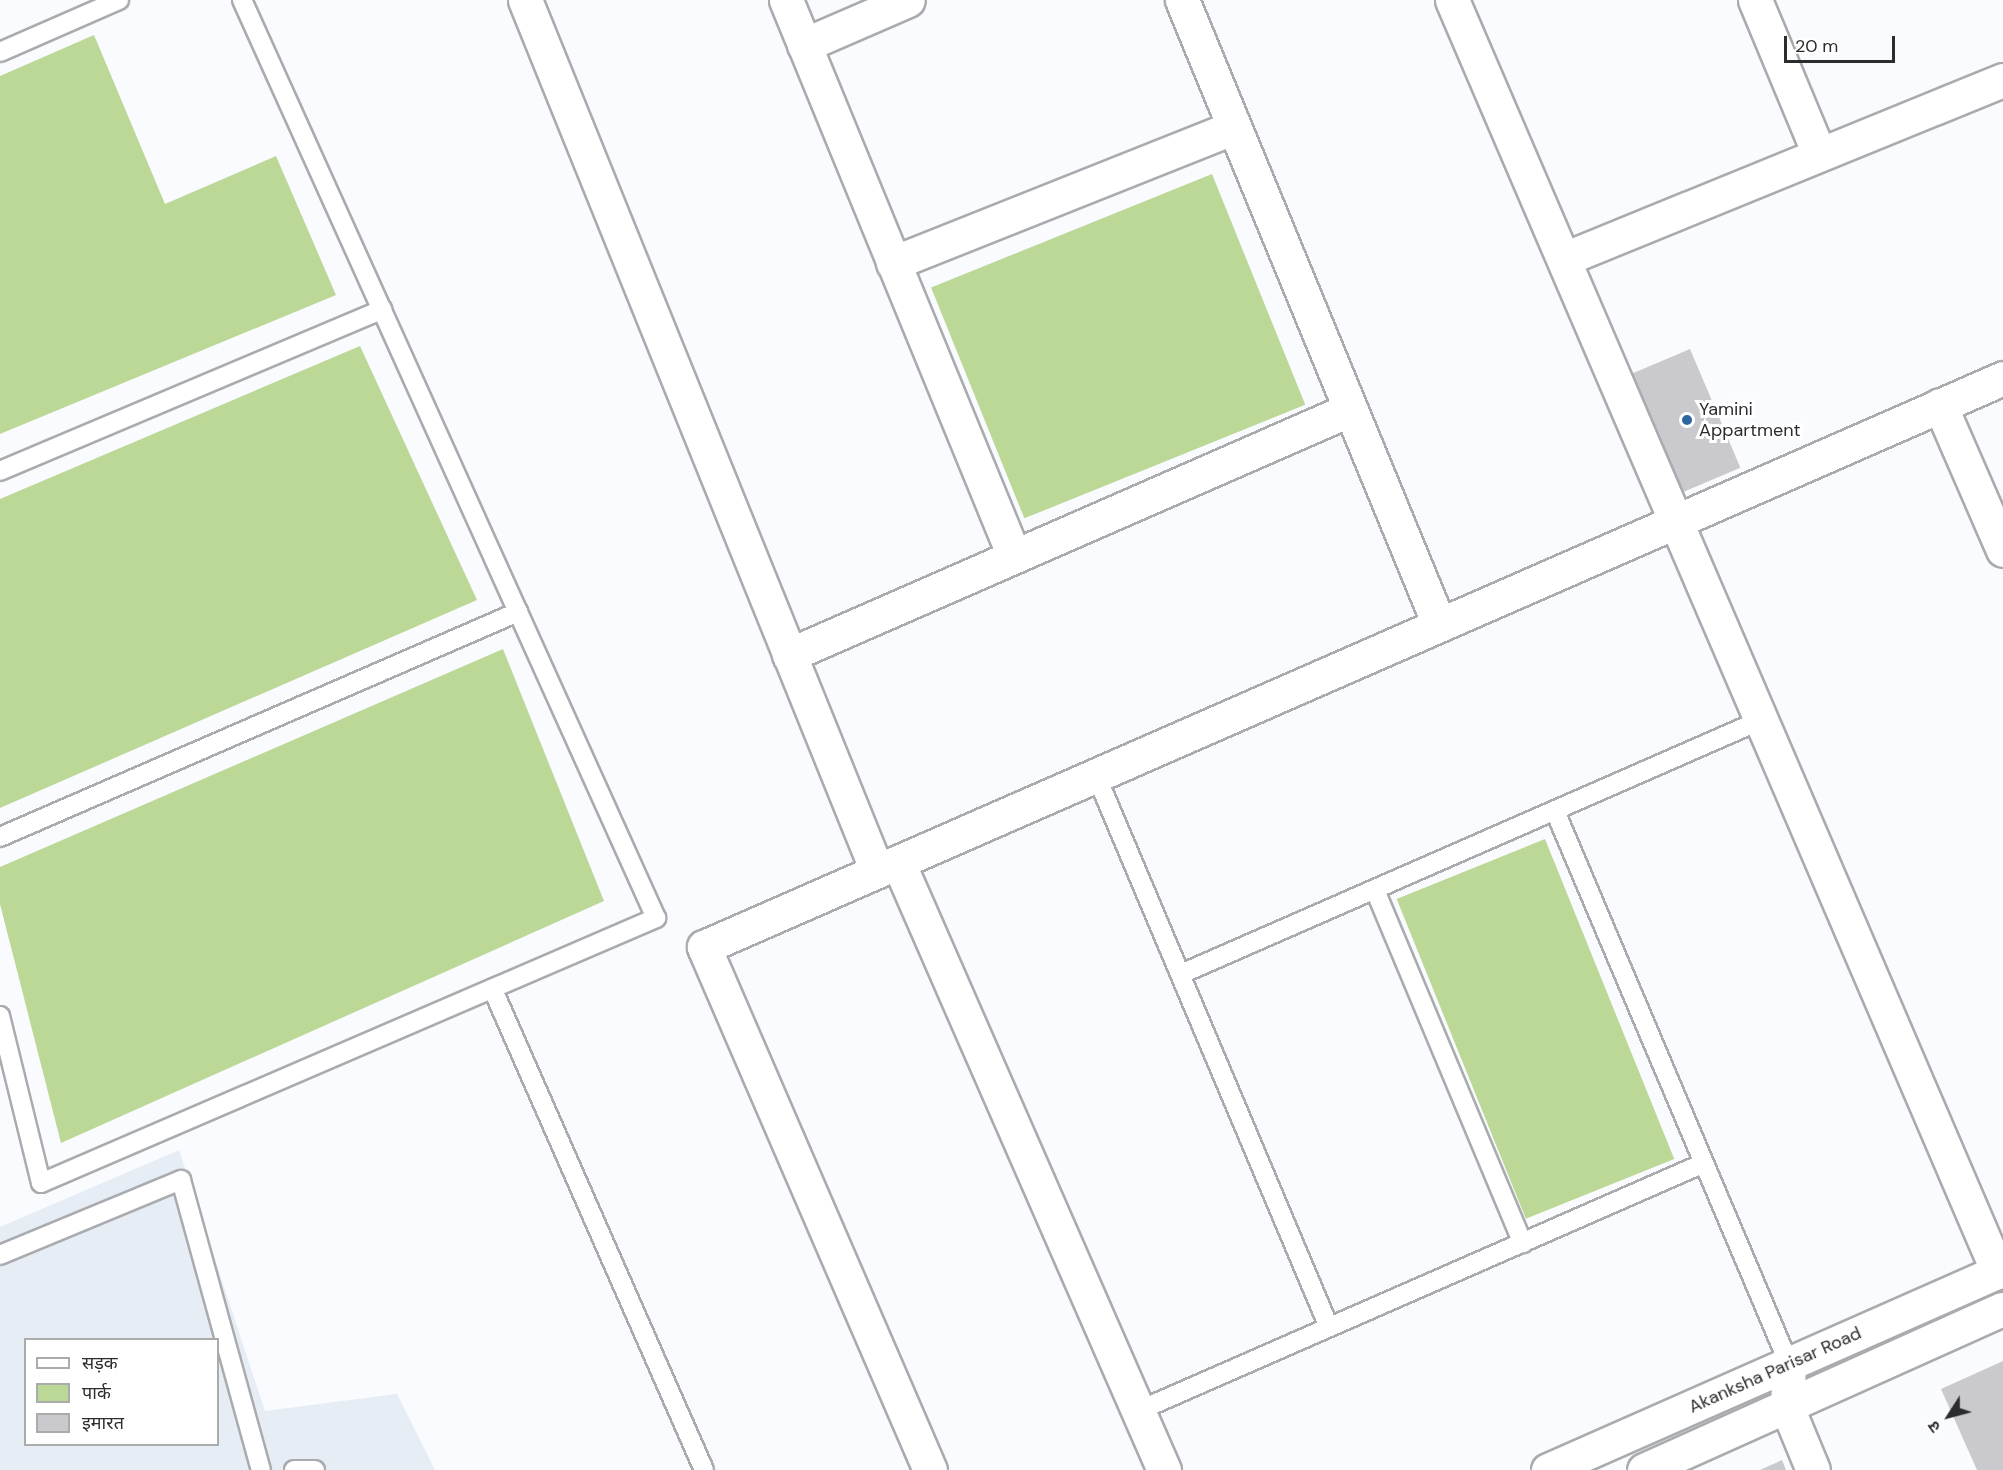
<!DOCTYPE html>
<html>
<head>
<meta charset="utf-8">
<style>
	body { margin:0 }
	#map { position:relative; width:2003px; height:1470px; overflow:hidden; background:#f9fbfe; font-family:"DM Sans","Noto Sans Devanagari",sans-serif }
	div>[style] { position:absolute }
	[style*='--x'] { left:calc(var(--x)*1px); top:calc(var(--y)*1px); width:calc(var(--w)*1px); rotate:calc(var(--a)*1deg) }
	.built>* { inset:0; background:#e7edf5 }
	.green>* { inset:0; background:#bcd897; transform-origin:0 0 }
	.building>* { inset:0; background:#cac9ce; transform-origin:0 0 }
	.roads { filter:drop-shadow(2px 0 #a9abaf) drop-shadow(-2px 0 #a9abaf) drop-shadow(0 2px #a9abaf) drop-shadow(0 -2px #a9abaf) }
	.lane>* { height:18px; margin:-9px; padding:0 9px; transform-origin:9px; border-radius:9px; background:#fff }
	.street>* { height:33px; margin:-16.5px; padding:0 16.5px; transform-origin:16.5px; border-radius:16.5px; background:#fff }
	.secondary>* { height:33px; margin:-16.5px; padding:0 16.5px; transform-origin:16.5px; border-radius:16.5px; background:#fff }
	.dots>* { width:16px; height:16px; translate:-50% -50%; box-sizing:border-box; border:3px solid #fff; border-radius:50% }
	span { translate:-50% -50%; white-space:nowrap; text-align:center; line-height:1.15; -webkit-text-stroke:6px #fff; paint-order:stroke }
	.poi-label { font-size:18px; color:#2b2c2d }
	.left { translate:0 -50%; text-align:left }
	.street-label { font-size:18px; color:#2b2c2d }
	.legend { position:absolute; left:24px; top:1338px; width:195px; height:108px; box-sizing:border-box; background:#fff; border:2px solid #aaabab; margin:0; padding:8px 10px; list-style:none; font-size:18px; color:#2b2c2d }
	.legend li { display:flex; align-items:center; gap:12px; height:30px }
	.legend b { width:30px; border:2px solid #aaabab }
	.north { position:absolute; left:1919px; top:1386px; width:60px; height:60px; -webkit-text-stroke:4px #fff; paint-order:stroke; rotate:234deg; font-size:16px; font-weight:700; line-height:24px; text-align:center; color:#2b2c2d }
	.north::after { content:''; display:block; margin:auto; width:21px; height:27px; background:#2b2c2d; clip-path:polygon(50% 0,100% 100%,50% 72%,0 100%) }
	.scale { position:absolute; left:1784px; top:36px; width:111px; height:27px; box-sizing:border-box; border:3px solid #2b2c2d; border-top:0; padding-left:8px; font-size:18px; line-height:21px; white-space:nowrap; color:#2b2c2d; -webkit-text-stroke:4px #fff; paint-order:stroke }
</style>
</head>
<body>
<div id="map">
	<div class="built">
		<div style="clip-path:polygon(evenodd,179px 1150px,265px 1411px,397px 1394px,435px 1470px,0 1470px,0 1227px,179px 1150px,26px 1340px,218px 1340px,218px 1444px,26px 1444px,26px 1340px)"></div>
	</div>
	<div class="green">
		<div style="clip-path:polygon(94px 35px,165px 204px,276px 156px,336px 295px,0 434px,0 76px)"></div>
		<div style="left:1212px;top:174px;width:249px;height:303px;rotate:68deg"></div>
		<div style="clip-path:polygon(360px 346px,477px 600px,0 808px,0 499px)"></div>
		<div style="clip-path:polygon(503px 649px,604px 901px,61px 1143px,0 904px,0 867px)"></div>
		<div style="left:1545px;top:839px;width:345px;height:160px;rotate:68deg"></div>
	</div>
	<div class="building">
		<div style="left:1690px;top:349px;width:129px;height:64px;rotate:67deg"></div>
		<div style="clip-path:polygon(2003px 1361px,2003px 1470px,1977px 1470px,1941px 1389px)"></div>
		<div style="clip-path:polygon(1782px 1460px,1786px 1470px,1760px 1470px)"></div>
	</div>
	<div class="roads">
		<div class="lane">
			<div style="--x:0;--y:52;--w:130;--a:-23.6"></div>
			<div style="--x:0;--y:471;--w:415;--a:-22.9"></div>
			<div style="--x:1096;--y:775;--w:599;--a:67.12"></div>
			<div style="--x:1555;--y:811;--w:600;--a:67.06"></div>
			<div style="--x:0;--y:837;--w:565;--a:-23.48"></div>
			<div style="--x:1375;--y:890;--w:383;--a:67.3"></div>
			<div style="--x:1181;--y:974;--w:633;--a:-23.65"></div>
			<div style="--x:493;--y:990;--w:524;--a:66.27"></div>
			<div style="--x:0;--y:1016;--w:172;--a:76.2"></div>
			<div style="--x:41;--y:1183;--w:670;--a:-23.31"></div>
			<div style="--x:656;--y:918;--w:1007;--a:-114.27"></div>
			<div style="--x:0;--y:1255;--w:196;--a:-22.5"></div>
			<div style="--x:181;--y:1180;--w:301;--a:74.6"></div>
			<div style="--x:1138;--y:1411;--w:618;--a:-23.66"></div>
			<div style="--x:294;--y:1470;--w:21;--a:0"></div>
		</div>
		<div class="street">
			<div style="--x:525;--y:0;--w:939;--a:67.99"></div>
			<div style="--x:786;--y:0;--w:601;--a:67.7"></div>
			<div style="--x:1182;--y:0;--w:675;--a:67.62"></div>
			<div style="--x:1452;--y:0;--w:1384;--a:66.77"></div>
			<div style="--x:1755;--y:0;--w:167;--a:67.4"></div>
			<div style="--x:804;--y:45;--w:113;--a:-23.4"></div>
			<div style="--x:1564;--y:259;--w:474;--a:-22.2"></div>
			<div style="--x:893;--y:263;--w:367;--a:-21.7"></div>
			<div style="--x:1940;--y:405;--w:158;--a:66.5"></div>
			<div style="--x:789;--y:655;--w:613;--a:-23.64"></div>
			<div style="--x:898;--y:862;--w:664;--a:66.37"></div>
			<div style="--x:1789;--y:1364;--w:43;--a:92.7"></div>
			<div style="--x:1787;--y:1407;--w:68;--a:67.6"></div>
			<div style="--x:930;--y:1470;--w:570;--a:-113.37"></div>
			<div style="--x:704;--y:947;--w:1418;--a:-23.65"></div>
		</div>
		<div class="secondary">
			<div style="--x:1548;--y:1470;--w:497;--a:-23.8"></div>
			<div style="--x:1644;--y:1470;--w:393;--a:-24.2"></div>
		</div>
	</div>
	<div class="dots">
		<div style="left:1687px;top:420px;background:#2c669e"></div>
	</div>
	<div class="poi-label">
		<span class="left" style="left:1699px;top:420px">Yamini<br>Appartment</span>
	</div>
	<div class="street-label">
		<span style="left:1775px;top:1370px;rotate:-24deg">Akanksha Parisar Road</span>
	</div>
	<ul class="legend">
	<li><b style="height:8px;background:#fff"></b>सड़क</li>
	<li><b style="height:16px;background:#bcd897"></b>पार्क</li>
	<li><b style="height:16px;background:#cac9ce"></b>इमारत</li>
	</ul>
	<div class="north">उ</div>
	<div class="scale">20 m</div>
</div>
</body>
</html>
